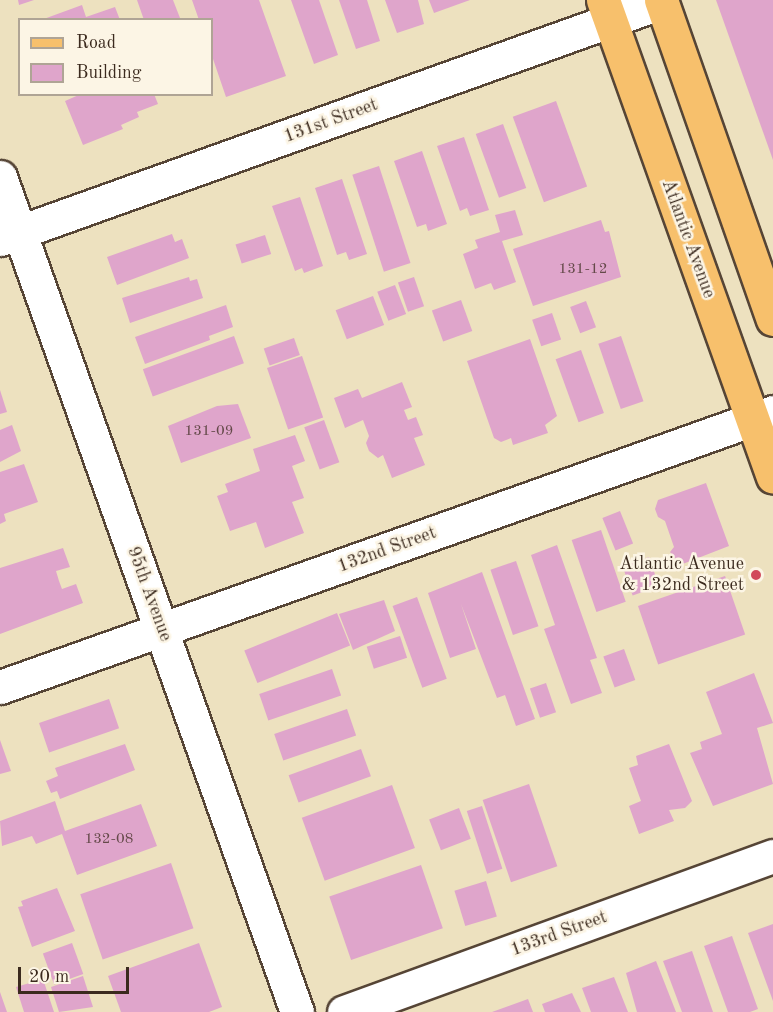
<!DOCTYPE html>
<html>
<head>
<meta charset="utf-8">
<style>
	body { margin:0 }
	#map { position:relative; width:773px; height:1012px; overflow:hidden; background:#ede1bf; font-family:"Old Standard TT",serif }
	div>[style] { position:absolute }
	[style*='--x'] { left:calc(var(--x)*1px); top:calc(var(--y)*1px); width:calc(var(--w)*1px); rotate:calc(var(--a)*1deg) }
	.building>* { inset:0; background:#dfa5cb; transform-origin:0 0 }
	.roads { filter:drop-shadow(2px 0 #564536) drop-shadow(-2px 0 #564536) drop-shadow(0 2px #564536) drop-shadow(0 -2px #564536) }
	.minor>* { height:33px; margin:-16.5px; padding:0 16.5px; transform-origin:16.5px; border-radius:16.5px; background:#fff }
	.primary>* { height:33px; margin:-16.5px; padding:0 16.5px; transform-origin:16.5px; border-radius:16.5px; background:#f7c06c }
	.dots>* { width:16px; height:16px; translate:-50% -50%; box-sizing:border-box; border:3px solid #fcf5e5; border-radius:50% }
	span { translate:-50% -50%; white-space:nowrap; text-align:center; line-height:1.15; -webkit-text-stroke:5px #fcf5e5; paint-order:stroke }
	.number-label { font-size:15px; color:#644949 }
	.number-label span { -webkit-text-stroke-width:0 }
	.street-label { font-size:18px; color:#3b2a1e }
	.poi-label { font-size:18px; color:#3b2a1e }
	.right { translate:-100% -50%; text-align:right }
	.legend { position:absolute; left:18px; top:18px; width:195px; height:78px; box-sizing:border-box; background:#fcf5e5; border:2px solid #afa495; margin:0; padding:8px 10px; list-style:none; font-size:18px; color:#3b2a1e }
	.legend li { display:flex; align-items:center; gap:12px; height:30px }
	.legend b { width:30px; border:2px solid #afa495 }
	.scale { position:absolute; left:18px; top:967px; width:111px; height:27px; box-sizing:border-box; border:3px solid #3b2a1e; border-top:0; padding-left:8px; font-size:18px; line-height:21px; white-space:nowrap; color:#3b2a1e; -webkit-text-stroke:4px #fcf5e5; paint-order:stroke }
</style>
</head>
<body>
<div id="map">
	<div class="building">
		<div style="clip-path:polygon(18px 0,34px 0,19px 5px)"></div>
		<div style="clip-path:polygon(137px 0,173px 0,180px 18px,144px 20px)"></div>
		<div style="clip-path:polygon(192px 0,259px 0,286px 76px,226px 97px,212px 56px,212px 20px,199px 20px)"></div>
		<div style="clip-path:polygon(291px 0,319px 0,338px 55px,314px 64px)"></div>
		<div style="clip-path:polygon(339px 0,367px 0,380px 41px,356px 49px)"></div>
		<div style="clip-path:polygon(385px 0,418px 0,424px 24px,397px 33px)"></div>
		<div style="clip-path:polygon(429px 0,470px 0,434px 13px)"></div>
		<div style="clip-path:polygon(716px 0,773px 0,773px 160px)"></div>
		<div style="clip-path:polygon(82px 5px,86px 17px,115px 7px,120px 20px,41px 20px)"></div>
		<div style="clip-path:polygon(81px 94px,154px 94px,158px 104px,137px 112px,139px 117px,121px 125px,123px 129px,83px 145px,65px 101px)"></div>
		<div style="left:556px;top:101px;width:91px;height:46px;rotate:70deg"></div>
		<div style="left:503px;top:124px;width:68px;height:29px;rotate:70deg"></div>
		<div style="clip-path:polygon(464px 137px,489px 210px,470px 216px,467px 208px,460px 211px,437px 146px)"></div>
		<div style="clip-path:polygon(422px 151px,447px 224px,428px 231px,426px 224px,417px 227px,394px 161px)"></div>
		<div style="left:379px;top:166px;width:102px;height:28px;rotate:72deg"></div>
		<div style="clip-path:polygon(342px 179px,367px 254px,349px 260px,346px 252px,337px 255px,315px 188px)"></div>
		<div style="clip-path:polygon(300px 197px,323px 266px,304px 273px,302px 268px,295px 271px,272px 206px)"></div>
		<div style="clip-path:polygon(515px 210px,523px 235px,502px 241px,516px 282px,494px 290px,491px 283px,475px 289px,463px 254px,478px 248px,475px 240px,500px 232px,495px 215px)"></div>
		<div style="clip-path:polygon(601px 220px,605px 232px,609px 231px,621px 277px,533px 306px,513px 249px)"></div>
		<div style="clip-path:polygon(172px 234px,175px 242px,182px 239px,189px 258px,117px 285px,107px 257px)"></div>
		<div style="left:265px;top:235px;width:20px;height:31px;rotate:72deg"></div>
		<div style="clip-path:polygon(189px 277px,190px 281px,197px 279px,203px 298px,130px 323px,122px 298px)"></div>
		<div style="left:414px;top:277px;width:31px;height:17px;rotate:71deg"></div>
		<div style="left:395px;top:285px;width:31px;height:19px;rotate:69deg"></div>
		<div style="left:373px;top:296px;width:31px;height:40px;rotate:69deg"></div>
		<div style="left:461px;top:300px;width:33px;height:31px;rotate:70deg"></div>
		<div style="left:586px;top:301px;width:28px;height:17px;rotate:69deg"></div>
		<div style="clip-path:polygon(226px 305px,233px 327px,209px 336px,210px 340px,145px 364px,135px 337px)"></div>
		<div style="left:552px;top:313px;width:28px;height:21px;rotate:71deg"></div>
		<div style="left:234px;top:336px;width:29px;height:97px;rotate:70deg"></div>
		<div style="left:621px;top:336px;width:69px;height:24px;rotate:71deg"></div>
		<div style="left:294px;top:338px;width:18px;height:32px;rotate:71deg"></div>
		<div style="clip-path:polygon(530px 339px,557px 416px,545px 425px,548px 433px,513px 445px,511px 438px,501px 442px,494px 438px,467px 361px)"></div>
		<div style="left:581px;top:350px;width:67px;height:27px;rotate:70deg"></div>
		<div style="left:302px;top:356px;width:65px;height:37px;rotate:71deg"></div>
		<div style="clip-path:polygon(402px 382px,412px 407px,404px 410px,408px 420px,416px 417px,423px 435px,414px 438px,425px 465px,392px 478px,383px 455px,378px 458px,369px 451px,366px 443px,369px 436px,363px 420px,345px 428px,334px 398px,358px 389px,362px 398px)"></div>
		<div style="clip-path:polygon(0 390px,7px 412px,0 414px)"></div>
		<div style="clip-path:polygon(238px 404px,251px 438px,181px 463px,168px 426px,217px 406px)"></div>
		<div style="left:324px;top:420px;width:45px;height:21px;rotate:70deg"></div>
		<div style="clip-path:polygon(12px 425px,21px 451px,0 462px,0 430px)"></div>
		<div style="clip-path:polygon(295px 435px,305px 461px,292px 466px,304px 498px,292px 502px,304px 533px,265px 548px,256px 522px,230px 531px,217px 496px,228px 492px,225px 484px,260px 471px,253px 449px)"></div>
		<div style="clip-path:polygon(24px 464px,38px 502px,4px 514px,6px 521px,0 524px,0 472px)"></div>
		<div style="clip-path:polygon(706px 483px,729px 546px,680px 565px,670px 552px,674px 547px,665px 521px,658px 517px,655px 509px,658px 500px)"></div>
		<div style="left:620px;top:511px;width:35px;height:19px;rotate:68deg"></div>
		<div style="left:601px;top:530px;width:76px;height:31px;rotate:71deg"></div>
		<div style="clip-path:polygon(557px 545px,597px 658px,590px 660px,602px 693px,571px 704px,544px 629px,555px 625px,531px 555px)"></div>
		<div style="clip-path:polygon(63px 548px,70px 567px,56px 571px,59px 581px,62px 589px,76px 584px,83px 603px,0 634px,0 568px)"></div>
		<div style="left:649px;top:557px;width:31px;height:28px;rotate:71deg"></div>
		<div style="left:516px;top:561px;width:69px;height:27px;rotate:71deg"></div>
		<div style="clip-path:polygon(482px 572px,535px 719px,516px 726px,505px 695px,497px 698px,461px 604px,476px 649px,450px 658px,428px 593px)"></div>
		<div style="left:725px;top:576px;width:62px;height:92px;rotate:71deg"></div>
		<div style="left:417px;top:597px;width:87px;height:26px;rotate:70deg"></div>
		<div style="clip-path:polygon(384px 600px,395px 631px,353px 650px,339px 614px)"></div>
		<div style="left:337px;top:613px;width:35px;height:100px;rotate:68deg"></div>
		<div style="left:400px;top:636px;width:23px;height:35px;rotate:72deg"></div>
		<div style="left:624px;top:649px;width:33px;height:22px;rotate:70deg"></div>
		<div style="left:332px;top:669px;width:28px;height:77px;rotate:71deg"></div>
		<div style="clip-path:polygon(754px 673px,773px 723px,757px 728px,773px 784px,713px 806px,690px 753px,702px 749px,700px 742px,722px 734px,706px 692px)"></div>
		<div style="left:546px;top:683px;width:31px;height:17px;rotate:71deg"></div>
		<div style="left:109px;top:699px;width:31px;height:74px;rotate:71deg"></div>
		<div style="left:347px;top:709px;width:28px;height:77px;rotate:71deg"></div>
		<div style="clip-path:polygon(0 740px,11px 771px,0 774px)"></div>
		<div style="clip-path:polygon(125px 744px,135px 770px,60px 799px,57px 791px,51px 793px,46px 781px,58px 776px,55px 768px)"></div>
		<div style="clip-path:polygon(669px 744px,692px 801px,685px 808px,669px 810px,674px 821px,639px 834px,629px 806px,641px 801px,629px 768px,638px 765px,636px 756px)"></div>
		<div style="left:361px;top:749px;width:29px;height:77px;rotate:70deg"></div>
		<div style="left:529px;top:784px;width:87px;height:49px;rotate:71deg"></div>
		<div style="left:392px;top:785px;width:67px;height:96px;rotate:70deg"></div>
		<div style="clip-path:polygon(55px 801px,65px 831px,141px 804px,157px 846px,77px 875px,62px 834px,36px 844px,32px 836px,2px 846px,0 821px)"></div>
		<div style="left:482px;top:806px;width:66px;height:16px;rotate:72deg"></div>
		<div style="left:459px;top:808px;width:33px;height:32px;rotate:69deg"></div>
		<div style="left:171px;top:863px;width:69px;height:96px;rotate:71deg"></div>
		<div style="left:421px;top:865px;width:67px;height:97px;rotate:71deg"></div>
		<div style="left:486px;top:881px;width:37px;height:33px;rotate:73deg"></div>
		<div style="clip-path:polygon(57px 888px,75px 931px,32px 947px,18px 907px,23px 906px,21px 901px)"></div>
		<div style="clip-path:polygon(773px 924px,773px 1001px,748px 933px)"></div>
		<div style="clip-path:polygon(732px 936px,758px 1009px,750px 1012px,728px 1012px,704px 946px)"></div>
		<div style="left:72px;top:943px;width:33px;height:31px;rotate:70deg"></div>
		<div style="clip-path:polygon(199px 943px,222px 1007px,209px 1012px,121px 1012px,108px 976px)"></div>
		<div style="clip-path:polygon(692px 951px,713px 1012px,682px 1012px,663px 961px)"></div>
		<div style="clip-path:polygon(656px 961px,676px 1012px,637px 1012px,626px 973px)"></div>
		<div style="clip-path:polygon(83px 976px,93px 1007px,59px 1012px,51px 987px)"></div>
		<div style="clip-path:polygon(614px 977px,628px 1012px,591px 1012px,582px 988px)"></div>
		<div style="clip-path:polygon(43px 979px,54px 1012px,24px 1012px,16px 987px)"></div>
		<div style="clip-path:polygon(0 992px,7px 1012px,0 1012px)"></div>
		<div style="clip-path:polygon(572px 993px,581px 1012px,545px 1012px,542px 1004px)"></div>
		<div style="clip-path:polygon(528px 999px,533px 1012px,492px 1012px)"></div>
	</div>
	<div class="roads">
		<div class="minor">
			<div style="--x:0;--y:177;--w:886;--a:70.42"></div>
			<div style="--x:0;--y:239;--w:703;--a:-19.7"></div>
			<div style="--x:0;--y:687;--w:820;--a:-19.58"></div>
			<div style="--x:344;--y:1012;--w:456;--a:-20"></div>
		</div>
		<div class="primary">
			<div style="--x:603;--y:0;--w:506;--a:70.38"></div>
			<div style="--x:661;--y:0;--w:338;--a:70.7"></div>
		</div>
	</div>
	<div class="dots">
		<div style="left:756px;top:575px;background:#d1495b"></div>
	</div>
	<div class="number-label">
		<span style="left:583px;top:270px">131-12</span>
		<span style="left:209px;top:432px">131-09</span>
		<span style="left:109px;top:840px">132-08</span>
	</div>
	<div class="street-label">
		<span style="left:331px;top:121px;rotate:-20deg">131st Street</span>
		<span style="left:688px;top:239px;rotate:70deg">Atlantic Avenue</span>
		<span style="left:387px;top:550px;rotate:-20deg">132nd Street</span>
		<span style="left:149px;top:594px;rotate:70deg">95th Avenue</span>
		<span style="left:559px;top:934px;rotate:-20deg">133rd Street</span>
	</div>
	<div class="poi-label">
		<span class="right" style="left:744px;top:575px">Atlantic Avenue<br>&amp; 132nd Street</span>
	</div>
	<ul class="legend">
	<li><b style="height:8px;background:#f7c06c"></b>Road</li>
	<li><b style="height:16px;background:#dfa5cb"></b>Building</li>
	</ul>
	<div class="scale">20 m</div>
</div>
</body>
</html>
